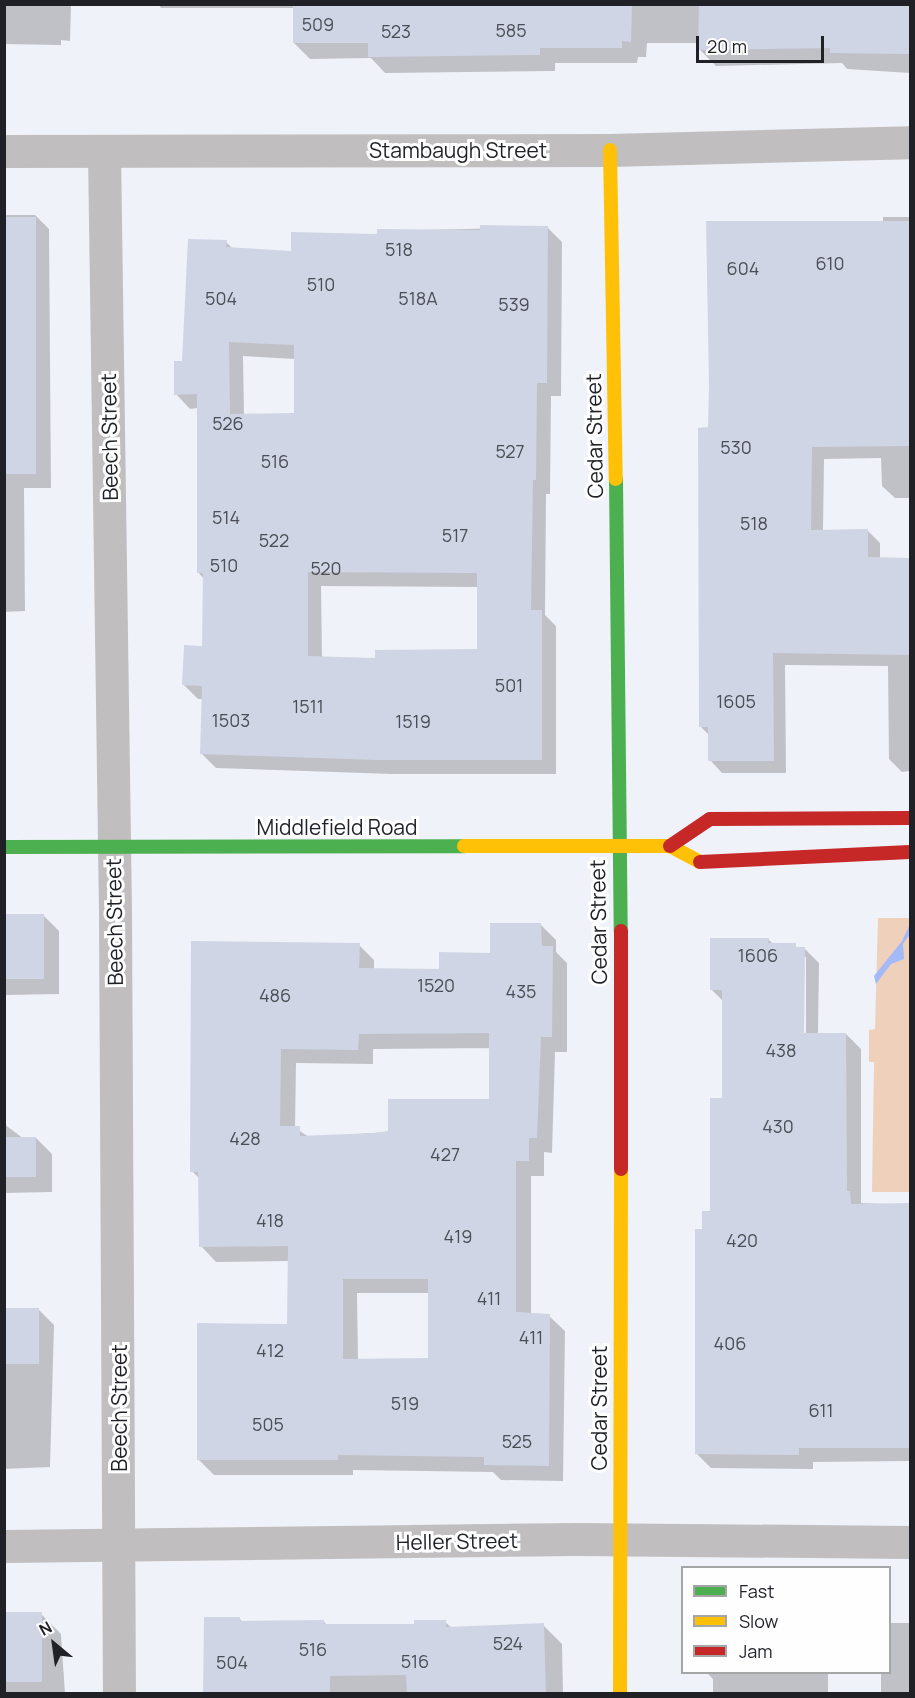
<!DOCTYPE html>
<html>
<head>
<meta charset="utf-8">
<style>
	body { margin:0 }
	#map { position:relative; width:915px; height:1698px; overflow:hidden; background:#f0f2f9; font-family:Manrope,sans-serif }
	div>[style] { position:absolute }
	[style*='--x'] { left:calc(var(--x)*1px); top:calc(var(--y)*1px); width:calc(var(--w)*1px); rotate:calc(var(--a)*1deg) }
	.green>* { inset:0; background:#eed0bb }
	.water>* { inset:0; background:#a4b9f8 }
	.shadow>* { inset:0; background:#0003 }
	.building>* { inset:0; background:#d0d5e5; transform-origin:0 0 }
	.street>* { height:33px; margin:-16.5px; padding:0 16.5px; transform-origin:16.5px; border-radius:16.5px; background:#c0bebe }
	.fast>* { height:14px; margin:-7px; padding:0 7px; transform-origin:7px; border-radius:7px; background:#4caf50 }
	.slow>* { height:14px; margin:-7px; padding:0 7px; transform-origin:7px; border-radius:7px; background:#ffc107 }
	.jam>* { height:14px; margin:-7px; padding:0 7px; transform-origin:7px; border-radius:7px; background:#c62828 }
	span { translate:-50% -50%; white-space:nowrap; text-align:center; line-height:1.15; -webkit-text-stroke:6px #fefefe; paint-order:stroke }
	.number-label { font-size:18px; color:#4b4e56 }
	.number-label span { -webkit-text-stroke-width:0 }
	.street-label { font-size:21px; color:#1f2127 }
	.frame { position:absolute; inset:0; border:6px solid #1f2127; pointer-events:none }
	.legend { position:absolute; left:681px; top:1566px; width:210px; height:108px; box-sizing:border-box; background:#fefefe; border:2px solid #a5a6a8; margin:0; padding:8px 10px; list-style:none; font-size:18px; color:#1f2127 }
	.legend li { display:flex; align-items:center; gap:12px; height:30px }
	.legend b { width:30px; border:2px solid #a5a6a8 }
	.north { position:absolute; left:24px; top:1614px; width:60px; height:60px; -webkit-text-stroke:4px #fefefe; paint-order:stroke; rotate:331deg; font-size:16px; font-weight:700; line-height:24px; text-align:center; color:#1f2127 }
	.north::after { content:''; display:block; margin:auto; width:21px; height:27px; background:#1f2127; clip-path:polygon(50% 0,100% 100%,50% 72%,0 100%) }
	.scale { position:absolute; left:696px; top:36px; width:128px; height:27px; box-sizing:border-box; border:3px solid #1f2127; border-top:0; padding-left:8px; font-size:18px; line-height:21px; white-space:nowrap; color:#1f2127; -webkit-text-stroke:4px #fefefe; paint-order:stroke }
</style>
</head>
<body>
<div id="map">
	<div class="green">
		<div style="clip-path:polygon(878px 918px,910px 918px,910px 1192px,872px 1192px,874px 1062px,869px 1062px,869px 1030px,875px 1029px)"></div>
	</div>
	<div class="water">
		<div style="clip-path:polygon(910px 924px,910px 934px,903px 944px,904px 959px,891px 964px,876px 984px,874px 976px,902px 941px)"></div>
	</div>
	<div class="shadow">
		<div style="clip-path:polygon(4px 4px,71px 4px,70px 41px,61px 40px,61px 45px,4px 44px)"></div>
		<div style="clip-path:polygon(158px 4px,910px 4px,910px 73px,847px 69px,842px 63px,716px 66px,700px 50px,700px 43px,647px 43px,646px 57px,638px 57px,637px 63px,555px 63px,555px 71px,385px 73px,371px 58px,310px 59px,294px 43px,295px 8px,161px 8px)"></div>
		<div style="clip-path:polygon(4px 215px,35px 215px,49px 229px,51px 488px,24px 488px,25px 611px,4px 612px)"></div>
		<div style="clip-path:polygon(883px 217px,910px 217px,910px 498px,895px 498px,882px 486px,881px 458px,824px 459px,823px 531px,867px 530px,880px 543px,880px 559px,910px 560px,910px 771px,902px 772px,889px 759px,888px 666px,785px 665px,786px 773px,722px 773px,710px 760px,710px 736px,701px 727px,709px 428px,883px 223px)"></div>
		<div style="clip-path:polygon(evenodd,547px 227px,562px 242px,561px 396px,551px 396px,550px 494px,546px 494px,545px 615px,556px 626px,556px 774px,392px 774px,216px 768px,201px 753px,203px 699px,198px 699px,184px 685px,204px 648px,204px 579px,198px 572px,198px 408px,190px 409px,176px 394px,226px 242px,233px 249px,292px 252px,378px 236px,378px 231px,547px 227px,243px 356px,295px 359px,295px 415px,244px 415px,243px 356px,547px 227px,321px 586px,478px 587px,478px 651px,377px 660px,322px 658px,321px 586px)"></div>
		<div style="clip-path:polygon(4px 915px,43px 915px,59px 931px,59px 994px,4px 995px)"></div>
		<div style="clip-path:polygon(evenodd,541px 925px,556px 940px,556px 952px,567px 963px,567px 1052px,555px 1052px,552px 1153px,544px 1152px,544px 1176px,531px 1176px,531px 1315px,549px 1316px,565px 1331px,563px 1481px,501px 1480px,493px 1472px,353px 1470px,353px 1475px,214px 1475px,198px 1459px,288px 1325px,289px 1261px,216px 1262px,201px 1246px,200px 1179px,192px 1171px,192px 942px,359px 945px,374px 960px,374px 970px,440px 970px,492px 954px,541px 925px,491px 1048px,490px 1100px,390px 1132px,309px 1137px,295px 1128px,296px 1063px,373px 1064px,373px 1049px,491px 1048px,541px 925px,357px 1293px,430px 1293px,430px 1359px,358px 1360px,357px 1293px)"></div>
		<div style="clip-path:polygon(evenodd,768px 939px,773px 944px,804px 948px,819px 963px,818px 1034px,846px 1034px,861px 1049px,861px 1203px,910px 1205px,910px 1461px,813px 1462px,813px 1469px,711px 1468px,696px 1453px,703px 1231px,712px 1212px,724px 1100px,723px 1001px,712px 990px,768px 939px,803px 957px,806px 957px,806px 1040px,803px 1040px,803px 957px)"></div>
		<div style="clip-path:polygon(4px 1124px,24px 1139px,36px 1138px,52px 1154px,52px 1192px,4px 1193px)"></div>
		<div style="clip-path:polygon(4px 1308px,38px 1309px,54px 1325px,50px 1467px,4px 1469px)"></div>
		<div style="clip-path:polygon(4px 1614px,41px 1614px,61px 1634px,65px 1694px,4px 1694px)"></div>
		<div style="clip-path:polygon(240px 1619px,243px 1623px,324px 1622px,327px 1625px,415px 1626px,445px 1622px,452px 1628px,543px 1625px,562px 1644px,563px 1694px,205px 1694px)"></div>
		<div style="clip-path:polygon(890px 1623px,910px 1623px,910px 1694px,881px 1694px,881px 1674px,828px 1673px,828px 1694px,713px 1694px,713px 1679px,706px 1672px,890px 1672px)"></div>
	</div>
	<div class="building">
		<div style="clip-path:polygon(293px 4px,632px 4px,631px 42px,622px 41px,622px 48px,540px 48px,540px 55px,368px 57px,368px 43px,293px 43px)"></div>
		<div style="clip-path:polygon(699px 4px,910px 4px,910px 54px,830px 53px,830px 48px,698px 50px)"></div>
		<div style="left:4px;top:217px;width:32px;height:257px"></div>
		<div style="clip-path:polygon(706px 221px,910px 221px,910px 446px,812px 447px,811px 530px,868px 529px,868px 557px,910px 558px,910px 655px,773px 653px,774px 761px,708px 761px,708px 727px,699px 727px,698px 428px,708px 427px,709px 385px)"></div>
		<div style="clip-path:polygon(evenodd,480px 225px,548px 226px,547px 383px,537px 383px,536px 480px,533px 480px,531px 610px,542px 610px,542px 760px,376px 760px,200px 754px,202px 686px,182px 685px,184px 645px,202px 646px,203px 573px,197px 573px,197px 394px,174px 395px,174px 361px,182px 361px,188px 239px,227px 240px,226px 247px,291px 251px,291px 232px,377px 234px,377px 229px,480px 230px,480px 225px,229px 342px,294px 345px,294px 413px,230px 414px,229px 342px,480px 225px,308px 572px,477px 573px,477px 649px,375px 650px,375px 658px,308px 656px,308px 572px)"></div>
		<div style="left:4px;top:914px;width:40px;height:65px"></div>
		<div style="clip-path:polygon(evenodd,490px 923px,541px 923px,542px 946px,553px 946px,552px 1037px,541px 1037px,537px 1138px,529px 1138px,529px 1161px,516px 1161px,516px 1312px,550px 1314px,549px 1466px,484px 1465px,484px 1457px,338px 1455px,338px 1460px,197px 1460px,197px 1323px,287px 1324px,288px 1246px,199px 1247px,198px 1172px,190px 1172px,191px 941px,360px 943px,359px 968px,439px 969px,439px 952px,490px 953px,490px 923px,489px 1033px,489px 1099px,388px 1099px,388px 1131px,374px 1133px,300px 1136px,300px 1126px,280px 1126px,281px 1049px,358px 1050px,359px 1034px,489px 1033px,490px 923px,343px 1279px,428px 1279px,428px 1358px,343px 1359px,343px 1279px)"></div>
		<div style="clip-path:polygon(710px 938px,769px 938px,768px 943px,796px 943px,796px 947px,805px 947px,804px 1033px,846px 1033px,847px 1191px,850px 1191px,851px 1204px,910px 1203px,910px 1448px,799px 1448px,799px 1455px,695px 1454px,695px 1229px,702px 1229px,702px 1211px,710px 1211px,710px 1098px,722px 1098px,722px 990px,710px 990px)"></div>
		<div style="left:4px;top:1137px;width:32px;height:40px"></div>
		<div style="left:4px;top:1308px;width:35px;height:56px"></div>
		<div style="left:4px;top:1612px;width:38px;height:70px"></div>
		<div style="clip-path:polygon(204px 1617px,240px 1617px,240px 1621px,324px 1620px,324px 1624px,414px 1624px,414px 1620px,446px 1620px,446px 1627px,544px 1623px,546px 1694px,407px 1694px,406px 1675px,330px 1676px,330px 1694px,203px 1694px)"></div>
	</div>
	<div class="street">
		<div style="--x:4;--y:151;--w:606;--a:-0.09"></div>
		<div style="--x:610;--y:150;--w:300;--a:-1.5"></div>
		<div style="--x:104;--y:151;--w:760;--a:89.17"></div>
		<div style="--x:115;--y:911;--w:783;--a:89.71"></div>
		<div style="--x:4;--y:1546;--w:572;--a:-0.7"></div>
		<div style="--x:576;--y:1539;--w:334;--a:0.5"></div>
	</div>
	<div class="fast">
		<div style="--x:616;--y:479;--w:452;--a:89.4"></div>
		<div style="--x:4;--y:847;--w:460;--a:-0.1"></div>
	</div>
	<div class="slow">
		<div style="--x:610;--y:150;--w:329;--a:89"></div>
		<div style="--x:464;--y:846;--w:206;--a:0"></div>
		<div style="--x:670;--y:846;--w:34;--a:28"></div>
		<div style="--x:620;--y:1694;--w:525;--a:-89.89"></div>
	</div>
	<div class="jam">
		<div style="--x:670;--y:846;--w:48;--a:-34"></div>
		<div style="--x:710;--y:819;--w:200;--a:-0.3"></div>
		<div style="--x:700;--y:862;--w:210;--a:-2.7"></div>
		<div style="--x:621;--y:1169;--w:238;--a:-90"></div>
	</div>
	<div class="number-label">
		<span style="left:318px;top:24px">509</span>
		<span style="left:511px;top:30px">585</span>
		<span style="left:396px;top:31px">523</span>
		<span style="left:399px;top:249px">518</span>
		<span style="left:830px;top:263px">610</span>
		<span style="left:743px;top:268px">604</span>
		<span style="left:321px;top:284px">510</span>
		<span style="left:221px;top:298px">504</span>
		<span style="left:418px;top:298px">518A</span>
		<span style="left:514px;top:304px">539</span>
		<span style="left:228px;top:423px">526</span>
		<span style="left:736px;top:447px">530</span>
		<span style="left:510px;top:451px">527</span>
		<span style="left:275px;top:461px">516</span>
		<span style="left:226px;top:517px">514</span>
		<span style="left:754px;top:523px">518</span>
		<span style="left:455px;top:535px">517</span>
		<span style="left:274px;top:540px">522</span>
		<span style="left:224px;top:565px">510</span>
		<span style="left:326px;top:568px">520</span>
		<span style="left:509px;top:685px">501</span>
		<span style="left:736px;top:701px">1605</span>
		<span style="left:308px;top:706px">1511</span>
		<span style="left:231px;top:720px">1503</span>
		<span style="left:413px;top:721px">1519</span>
		<span style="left:758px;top:955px">1606</span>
		<span style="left:436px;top:985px">1520</span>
		<span style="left:521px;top:991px">435</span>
		<span style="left:275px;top:995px">486</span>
		<span style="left:781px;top:1050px">438</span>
		<span style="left:778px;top:1126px">430</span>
		<span style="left:245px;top:1138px">428</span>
		<span style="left:445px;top:1154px">427</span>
		<span style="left:270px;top:1220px">418</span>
		<span style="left:458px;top:1236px">419</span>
		<span style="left:742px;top:1240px">420</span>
		<span style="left:489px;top:1298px">411</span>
		<span style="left:531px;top:1337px">411</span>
		<span style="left:730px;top:1343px">406</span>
		<span style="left:270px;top:1350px">412</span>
		<span style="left:405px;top:1403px">519</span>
		<span style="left:821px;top:1410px">611</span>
		<span style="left:268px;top:1424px">505</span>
		<span style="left:517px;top:1441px">525</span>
		<span style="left:508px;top:1643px">524</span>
		<span style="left:313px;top:1649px">516</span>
		<span style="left:415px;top:1661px">516</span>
		<span style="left:232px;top:1662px">504</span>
	</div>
	<div class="street-label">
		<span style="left:458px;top:150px">Stambaugh Street</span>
		<span style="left:594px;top:436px;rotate:-91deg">Cedar Street</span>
		<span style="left:109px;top:437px;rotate:-91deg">Beech Street</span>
		<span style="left:337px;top:827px">Middlefield Road</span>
		<span style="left:114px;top:922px;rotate:-91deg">Beech Street</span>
		<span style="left:598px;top:922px;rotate:-91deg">Cedar Street</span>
		<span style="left:119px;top:1408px;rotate:-90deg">Beech Street</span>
		<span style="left:599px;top:1408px;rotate:-90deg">Cedar Street</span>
		<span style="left:457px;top:1541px;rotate:-1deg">Heller Street</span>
	</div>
	<div class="frame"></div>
	<ul class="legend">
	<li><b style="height:8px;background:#4caf50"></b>Fast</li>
	<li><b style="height:8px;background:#ffc107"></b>Slow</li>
	<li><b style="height:8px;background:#c62828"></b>Jam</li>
	</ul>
	<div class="north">N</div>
	<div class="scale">20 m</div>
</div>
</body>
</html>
